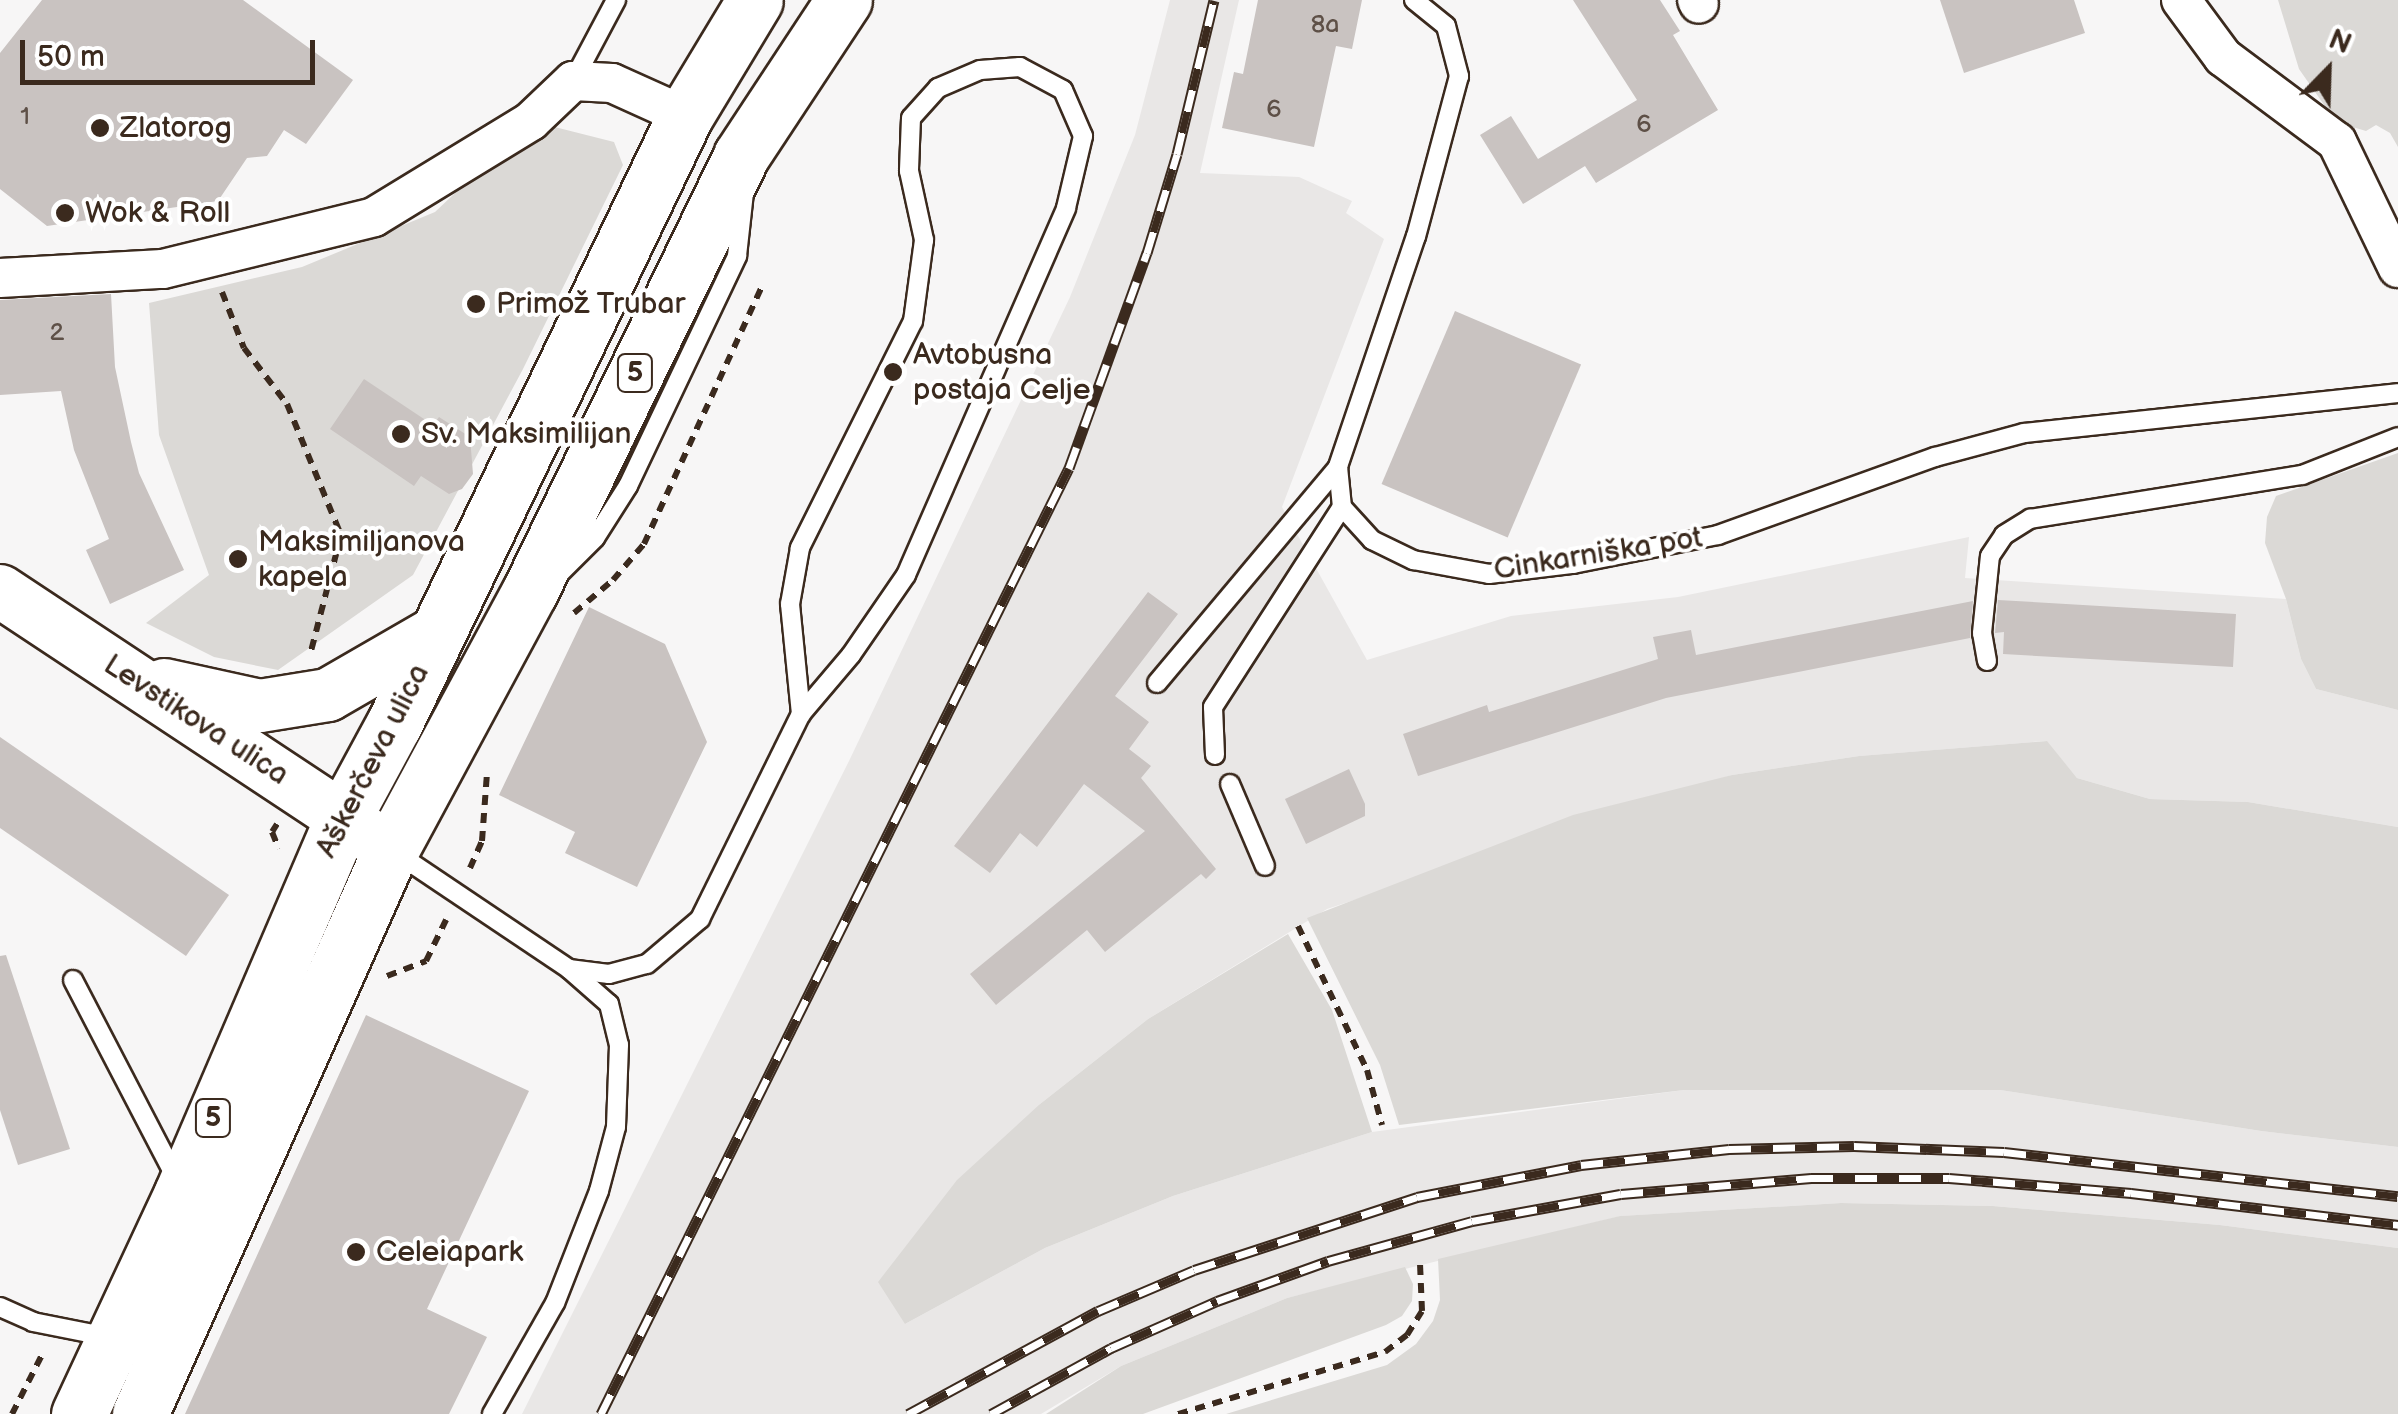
<!DOCTYPE html>
<html>
<head>
<meta charset="utf-8">
<style>
	body { margin:0 }
	#map { position:relative; width:2398px; height:1414px; overflow:hidden; background:#f7f6f6; font-family:"Balsamiq Sans",sans-serif }
	div>[style] { position:absolute }
	[style*='--x'] { left:calc(var(--x)*1px); top:calc(var(--y)*1px); width:calc(var(--w)*1px); rotate:calc(var(--a)*1deg) }
	.built>* { inset:0; background:#e9e7e6 }
	.green>* { inset:0; background:#dbd9d6 }
	.building>* { inset:0; background:#c9c3c1; transform-origin:0 0 }
	.path>* { height:6px; margin-top:-3px; transform-origin:0; background:repeating-linear-gradient(90deg,#3b2a1e 0 10px,transparent 0 18px) }
	.roads { filter:drop-shadow(2px 0 #3b2a1e) drop-shadow(-2px 0 #3b2a1e) drop-shadow(0 2px #3b2a1e) drop-shadow(0 -2px #3b2a1e) }
	.lane>* { height:18px; margin:-9px; padding:0 9px; transform-origin:9px; border-radius:9px; background:#fff }
	.street>* { height:38px; margin:-19px; padding:0 19px; transform-origin:19px; border-radius:19px; background:#fff }
	.secondary>* { height:52px; margin:-26px; padding:0 26px; transform-origin:26px; border-radius:26px; background:#fff }
	.primary>* { height:55px; margin:-27.5px; padding:0 27.5px; transform-origin:27.5px; border-radius:27.5px; background:#fff }
	.rail>* { height:11px; margin-top:-5.5px; transform-origin:0; background:repeating-linear-gradient(90deg,#fff 0 22px,#3b2a1e 0 44px); box-sizing:border-box; border-block:2px solid #3b2a1e }
	.dots>* { width:28px; height:28px; translate:-50% -50%; box-sizing:border-box; border:5px solid #fff; border-radius:50% }
	span { translate:-50% -50%; white-space:nowrap; text-align:center; line-height:1.15; -webkit-text-stroke:8px #fff; paint-order:stroke }
	.number-label { font-size:25px; color:#5e5047 }
	.number-label span { -webkit-text-stroke-width:0 }
	.shield-label span { padding:2px 8px; background:#fff; border:2px solid; border-radius:8px; -webkit-text-stroke-width:0 }
	.shield-label { font-size:28px; color:#3b2a1e; font-weight:700 }
	.poi-label { font-size:30px; color:#3b2a1e }
	.left { translate:0 -50%; text-align:left }
	.street-label { font-size:30px; color:#3b2a1e }
	.north { position:absolute; left:2278px; top:20px; width:100px; height:100px; -webkit-text-stroke:8px #fff; paint-order:stroke; rotate:23deg; font-size:28px; font-weight:700; line-height:40px; text-align:center; color:#3b2a1e }
	.north::after { content:''; display:block; margin:auto; width:35px; height:45px; background:#3b2a1e; clip-path:polygon(50% 0,100% 100%,50% 72%,0 100%) }
	.scale { position:absolute; left:20px; top:40px; width:295px; height:45px; box-sizing:border-box; border:5px solid #3b2a1e; border-top:0; padding-left:12px; font-size:30px; line-height:35px; white-space:nowrap; color:#3b2a1e; -webkit-text-stroke:8px #fff; paint-order:stroke }
</style>
</head>
<body>
<div id="map">
	<div class="built">
		<div style="clip-path:polygon(1170px 0,1239px 0,1200px 173px,1299px 177px,1352px 201px,1346px 213px,1384px 239px,1282px 507px,1367px 660px,1511px 616px,1678px 597px,1969px 537px,1965px 578px,2286px 599px,2301px 659px,2316px 689px,2398px 710px,2398px 827px,2248px 802px,2150px 799px,2077px 778px,2046px 741px,1859px 756px,1732px 775px,1327px 909px,1148px 1019px,1040px 1104px,905px 1324px,1045px 1248px,1173px 1196px,1372px 1132px,1684px 1090px,2000px 1090px,2261px 1131px,2398px 1147px,2398px 1248px,2220px 1225px,1993px 1206px,1841px 1203px,1621px 1216px,1287px 1298px,1121px 1366px,1041px 1414px,522px 1414px,849px 761px,1070px 297px,1135px 135px)"></div>
	</div>
	<div class="green">
		<div style="clip-path:polygon(2278px 0,2398px 0,2398px 147px,2390px 133px,2376px 125px,2366px 131px,2336px 122px,2299px 69px)"></div>
		<div style="clip-path:polygon(531px 121px,614px 142px,623px 165px,523px 369px,413px 575px,278px 670px,214px 657px,146px 623px,209px 575px,159px 435px,149px 303px,302px 267px,435px 212px)"></div>
		<div style="clip-path:polygon(2398px 453px,2398px 710px,2316px 689px,2301px 659px,2286px 599px,2265px 543px,2267px 517px,2276px 496px)"></div>
		<div style="clip-path:polygon(2047px 741px,2077px 778px,2150px 799px,2248px 802px,2398px 827px,2398px 1147px,2261px 1131px,2000px 1090px,1684px 1090px,1399px 1125px,1380px 1065px,1307px 918px,1573px 815px,1732px 775px,1859px 756px)"></div>
		<div style="clip-path:polygon(1288px 934px,1332px 1010px,1372px 1132px,1173px 1196px,1045px 1248px,905px 1324px,878px 1282px,957px 1180px,1040px 1104px,1148px 1019px)"></div>
		<div style="clip-path:polygon(1841px 1203px,1993px 1206px,2220px 1225px,2398px 1248px,2398px 1414px,1226px 1414px,1387px 1365px,1416px 1344px,1433px 1321px,1440px 1300px,1438px 1259px,1620px 1216px)"></div>
		<div style="clip-path:polygon(1405px 1267px,1413px 1284px,1412px 1301px,1402px 1316px,1386px 1325px,1143px 1414px,1046px 1414px,1121px 1366px,1287px 1298px)"></div>
	</div>
	<div class="building">
		<div style="clip-path:polygon(42px 0,243px 0,353px 80px,306px 144px,284px 130px,267px 156px,247px 158px,218px 201px,47px 226px,0 189px,0 53px)"></div>
		<div style="clip-path:polygon(1258px 0,1362px 0,1352px 49px,1336px 46px,1314px 147px,1222px 128px,1234px 72px,1243px 74px)"></div>
		<div style="clip-path:polygon(1573px 0,1660px 0,1680px 31px,1673px 35px,1718px 110px,1596px 183px,1585px 166px,1523px 204px,1480px 135px,1511px 116px,1538px 159px,1637px 100px)"></div>
		<div style="clip-path:polygon(1940px 0,2074px 0,2085px 33px,1964px 73px)"></div>
		<div style="clip-path:polygon(111px 294px,115px 367px,131px 442px,139px 473px,184px 570px,110px 604px,86px 550px,109px 539px,74px 450px,61px 391px,0 395px,0 300px)"></div>
		<div style="left:1455px;top:311px;width:137px;height:188px;rotate:23deg"></div>
		<div style="clip-path:polygon(364px 379px,433px 425px,439px 417px,470px 437px,473px 474px,462px 489px,449px 494px,421px 476px,414px 486px,330px 429px)"></div>
		<div style="clip-path:polygon(1148px 592px,1178px 614px,1115px 696px,1149px 722px,1129px 749px,1151px 766px,1141px 778px,1216px 869px,1206px 879px,1201px 874px,1105px 952px,1087px 930px,996px 1005px,970px 974px,1145px 831px,1084px 784px,1037px 847px,1020px 833px,990px 873px,954px 846px)"></div>
		<div style="clip-path:polygon(1998px 600px,2236px 614px,2233px 667px,2003px 654px,2004px 632px,1995px 633px)"></div>
		<div style="clip-path:polygon(1973px 601px,1970px 638px,1666px 698px,1418px 776px,1403px 734px,1487px 705px,1489px 712px,1658px 659px,1653px 637px,1691px 630px,1696px 655px)"></div>
		<div style="clip-path:polygon(589px 607px,665px 644px,707px 742px,637px 887px,565px 853px,575px 832px,499px 795px)"></div>
		<div style="clip-path:polygon(0 737px,229px 895px,186px 956px,0 828px)"></div>
		<div style="clip-path:polygon(1349px 769px,1365px 804px,1365px 816px,1306px 844px,1285px 799px)"></div>
		<div style="clip-path:polygon(6px 955px,70px 1149px,18px 1165px,0 1110px,0 956px)"></div>
		<div style="clip-path:polygon(366px 1015px,529px 1091px,427px 1309px,487px 1337px,449px 1414px,185px 1414px)"></div>
	</div>
	<div class="path">
		<div style="--x:222;--y:292;--w:60;--a:68.6"></div>
		<div style="--x:244;--y:348;--w:71;--a:52.5"></div>
		<div style="--x:287;--y:404;--w:142;--a:67.6"></div>
		<div style="--x:341;--y:535;--w:120;--a:104.5"></div>
		<div style="--x:574;--y:613;--w:51;--a:-40.2"></div>
		<div style="--x:613;--y:580;--w:48;--a:-49.3"></div>
		<div style="--x:644;--y:544;--w:286;--a:-65.4"></div>
		<div style="--x:277;--y:824;--w:9;--a:122"></div>
		<div style="--x:272;--y:832;--w:18;--a:68"></div>
		<div style="--x:470;--y:868;--w:30;--a:-66"></div>
		<div style="--x:482;--y:841;--w:68;--a:-85.8"></div>
		<div style="--x:1298;--y:926;--w:160;--a:64.4"></div>
		<div style="--x:1367;--y:1070;--w:57;--a:74.7"></div>
		<div style="--x:387;--y:976;--w:42;--a:-21"></div>
		<div style="--x:426;--y:961;--w:46;--a:-64"></div>
		<div style="--x:12;--y:1414;--w:71;--a:-63.1"></div>
		<div style="--x:1178;--y:1414;--w:216;--a:-16.7"></div>
		<div style="--x:1385;--y:1352;--w:28;--a:-38"></div>
		<div style="--x:1407;--y:1335;--w:28;--a:-58"></div>
		<div style="--x:1422;--y:1311;--w:47;--a:-92.4"></div>
	</div>
	<div class="roads">
		<div class="lane">
			<div style="--x:1414;--y:0;--w:41;--a:39.1"></div>
			<div style="--x:1446;--y:26;--w:52;--a:75.4"></div>
			<div style="--x:1459;--y:76;--w:166;--a:105"></div>
			<div style="--x:1416;--y:236;--w:244;--a:108.7"></div>
			<div style="--x:1338;--y:467;--w:40;--a:84.3"></div>
			<div style="--x:1342;--y:507;--w:45;--a:47.7"></div>
			<div style="--x:1372;--y:540;--w:46;--a:26"></div>
			<div style="--x:1413;--y:560;--w:77;--a:10.4"></div>
			<div style="--x:1489;--y:574;--w:85;--a:-6.8"></div>
			<div style="--x:1573;--y:564;--w:148;--a:-11.3"></div>
			<div style="--x:1718;--y:535;--w:231;--a:-19.8"></div>
			<div style="--x:1935;--y:457;--w:92;--a:-15.1"></div>
			<div style="--x:2024;--y:433;--w:376;--a:-6.1"></div>
			<div style="--x:573;--y:81;--w:92;--a:-62"></div>
			<div style="--x:557;--y:576;--w:54;--a:-45"></div>
			<div style="--x:595;--y:538;--w:62;--a:-57.6"></div>
			<div style="--x:628;--y:486;--w:255;--a:-64.6"></div>
			<div style="--x:737;--y:256;--w:63;--a:-83.7"></div>
			<div style="--x:1987;--y:661;--w:28;--a:-100"></div>
			<div style="--x:1982;--y:633;--w:77;--a:-84.1"></div>
			<div style="--x:1990;--y:556;--w:25;--a:-56"></div>
			<div style="--x:2004;--y:535;--w:31;--a:-32"></div>
			<div style="--x:2030;--y:519;--w:276;--a:-9.2"></div>
			<div style="--x:2302;--y:475;--w:103;--a:-21.6"></div>
			<div style="--x:1157;--y:683;--w:282;--a:-50"></div>
			<div style="--x:1215;--y:755;--w:48;--a:-92.4"></div>
			<div style="--x:1213;--y:707;--w:238;--a:-57.2"></div>
			<div style="--x:1230;--y:784;--w:89;--a:66.9"></div>
			<div style="--x:395;--y:852;--w:210;--a:33.9"></div>
			<div style="--x:569;--y:969;--w:53;--a:41.2"></div>
			<div style="--x:609;--y:1004;--w:42;--a:76.3"></div>
			<div style="--x:619;--y:1045;--w:82;--a:92.1"></div>
			<div style="--x:616;--y:1127;--w:66;--a:104.9"></div>
			<div style="--x:599;--y:1191;--w:120;--a:111.4"></div>
			<div style="--x:555;--y:1303;--w:128;--a:119.6"></div>
			<div style="--x:569;--y:969;--w:40;--a:7.1"></div>
			<div style="--x:609;--y:974;--w:39;--a:-15"></div>
			<div style="--x:647;--y:964;--w:70;--a:-40.3"></div>
			<div style="--x:700;--y:919;--w:229;--a:-63.8"></div>
			<div style="--x:801;--y:714;--w:77;--a:-49.7"></div>
			<div style="--x:851;--y:655;--w:97;--a:-55.5"></div>
			<div style="--x:906;--y:575;--w:400;--a:-66.4"></div>
			<div style="--x:1066;--y:208;--w:74;--a:-76.7"></div>
			<div style="--x:1083;--y:136;--w:50;--a:-113.5"></div>
			<div style="--x:1063;--y:90;--w:49;--a:-151.9"></div>
			<div style="--x:1020;--y:67;--w:40;--a:175.7"></div>
			<div style="--x:980;--y:70;--w:46;--a:156.8"></div>
			<div style="--x:938;--y:88;--w:40;--a:132"></div>
			<div style="--x:911;--y:118;--w:53;--a:92.2"></div>
			<div style="--x:909;--y:171;--w:71;--a:77.7"></div>
			<div style="--x:924;--y:240;--w:82;--a:97.7"></div>
			<div style="--x:913;--y:321;--w:254;--a:116.5"></div>
			<div style="--x:800;--y:548;--w:57;--a:100.1"></div>
			<div style="--x:790;--y:604;--w:111;--a:84.3"></div>
			<div style="--x:73;--y:980;--w:223;--a:62.5"></div>
			<div style="--x:0;--y:1307;--w:36;--a:24"></div>
			<div style="--x:33;--y:1322;--w:77;--a:11.2"></div>
		</div>
		<div class="street">
			<div style="--x:1697;--y:0;--w:4;--a:63"></div>
			<div style="--x:2181;--y:0;--w:71;--a:53.6"></div>
			<div style="--x:2223;--y:57;--w:142;--a:36.7"></div>
			<div style="--x:2337;--y:142;--w:140;--a:64.2"></div>
			<div style="--x:0;--y:278;--w:163;--a:-3.2"></div>
			<div style="--x:163;--y:269;--w:217;--a:-13.8"></div>
			<div style="--x:374;--y:217;--w:184;--a:-31.4"></div>
			<div style="--x:531;--y:121;--w:58;--a:-43.6"></div>
			<div style="--x:573;--y:81;--w:39;--a:3"></div>
			<div style="--x:612;--y:83;--w:80;--a:24.3"></div>
		</div>
		<div class="secondary">
			<div style="--x:0;--y:591;--w:457;--a:33.5"></div>
			<div style="--x:164;--y:685;--w:98;--a:12.3"></div>
			<div style="--x:260;--y:706;--w:69;--a:-9.2"></div>
			<div style="--x:328;--y:695;--w:126;--a:-30"></div>
		</div>
		<div class="primary">
			<div style="--x:79;--y:1414;--w:244;--a:-65"></div>
			<div style="--x:182;--y:1193;--w:406;--a:-66.8"></div>
			<div style="--x:342;--y:820;--w:109;--a:-61.6"></div>
			<div style="--x:394;--y:724;--w:674;--a:-64.42"></div>
			<div style="--x:685;--y:116;--w:135;--a:-58.9"></div>
			<div style="--x:140;--y:1414;--w:618;--a:-66.05"></div>
			<div style="--x:391;--y:849;--w:293;--a:-61.7"></div>
			<div style="--x:530;--y:591;--w:483;--a:-64.1"></div>
			<div style="--x:741;--y:156;--w:187;--a:-56.6"></div>
		</div>
	</div>
	<div class="rail">
		<div style="--x:601;--y:1414;--w:1055;--a:-63.68"></div>
		<div style="--x:1069;--y:468;--w:229;--a:-70.1"></div>
		<div style="--x:1147;--y:253;--w:103;--a:-73.1"></div>
		<div style="--x:1177;--y:154;--w:158;--a:-76.5"></div>
		<div style="--x:908;--y:1414;--w:216;--a:-28.5"></div>
		<div style="--x:1098;--y:1311;--w:104;--a:-23.1"></div>
		<div style="--x:1194;--y:1270;--w:235;--a:-18.1"></div>
		<div style="--x:1417;--y:1197;--w:167;--a:-11"></div>
		<div style="--x:1581;--y:1165;--w:149;--a:-6.2"></div>
		<div style="--x:1729;--y:1149;--w:125;--a:-1.4"></div>
		<div style="--x:1854;--y:1146;--w:150;--a:2.3"></div>
		<div style="--x:2004;--y:1152;--w:396;--a:6.4"></div>
		<div style="--x:991;--y:1414;--w:137;--a:-28.8"></div>
		<div style="--x:1111;--y:1348;--w:116;--a:-23.9"></div>
		<div style="--x:1217;--y:1301;--w:118;--a:-19.8"></div>
		<div style="--x:1328;--y:1261;--w:149;--a:-15.5"></div>
		<div style="--x:1472;--y:1221;--w:151;--a:-10.3"></div>
		<div style="--x:1621;--y:1194;--w:191;--a:-4.8"></div>
		<div style="--x:1811;--y:1178;--w:138;--a:0"></div>
		<div style="--x:1949;--y:1178;--w:183;--a:4.7"></div>
		<div style="--x:2131;--y:1193;--w:269;--a:6.8"></div>
	</div>
	<div class="dots">
		<div style="left:100px;top:128px;background:#3b2a1e"></div>
		<div style="left:65px;top:213px;background:#3b2a1e"></div>
		<div style="left:476px;top:304px;background:#3b2a1e"></div>
		<div style="left:893px;top:372px;background:#3b2a1e"></div>
		<div style="left:401px;top:434px;background:#3b2a1e"></div>
		<div style="left:238px;top:559px;background:#3b2a1e"></div>
		<div style="left:356px;top:1252px;background:#3b2a1e"></div>
	</div>
	<div class="number-label">
		<span style="left:1325px;top:25px">8a</span>
		<span style="left:1274px;top:110px">6</span>
		<span style="left:25px;top:117px">1</span>
		<span style="left:1644px;top:125px">6</span>
		<span style="left:57px;top:333px">2</span>
	</div>
	<div class="shield-label">
		<span style="left:635px;top:373px">5</span>
		<span style="left:213px;top:1118px">5</span>
	</div>
	<div class="poi-label">
		<span class="left" style="left:120px;top:128px">Zlatorog</span>
		<span class="left" style="left:85px;top:213px">Wok &amp; Roll</span>
		<span class="left" style="left:496px;top:304px">Primož Trubar</span>
		<span class="left" style="left:913px;top:372px">Avtobusna<br>postaja Celje</span>
		<span class="left" style="left:421px;top:434px">Sv. Maksimilijan</span>
		<span class="left" style="left:258px;top:559px">Maksimiljanova<br>kapela</span>
		<span class="left" style="left:376px;top:1252px">Celeiapark</span>
	</div>
	<div class="street-label">
		<span style="left:1598px;top:554px;rotate:-9deg">Cinkarniška pot</span>
		<span style="left:196px;top:720px;rotate:33deg">Levstikova ulica</span>
		<span style="left:373px;top:761px;rotate:-63deg">Aškerčeva ulica</span>
	</div>
	<div class="north">N</div>
	<div class="scale">50 m</div>
</div>
</body>
</html>
